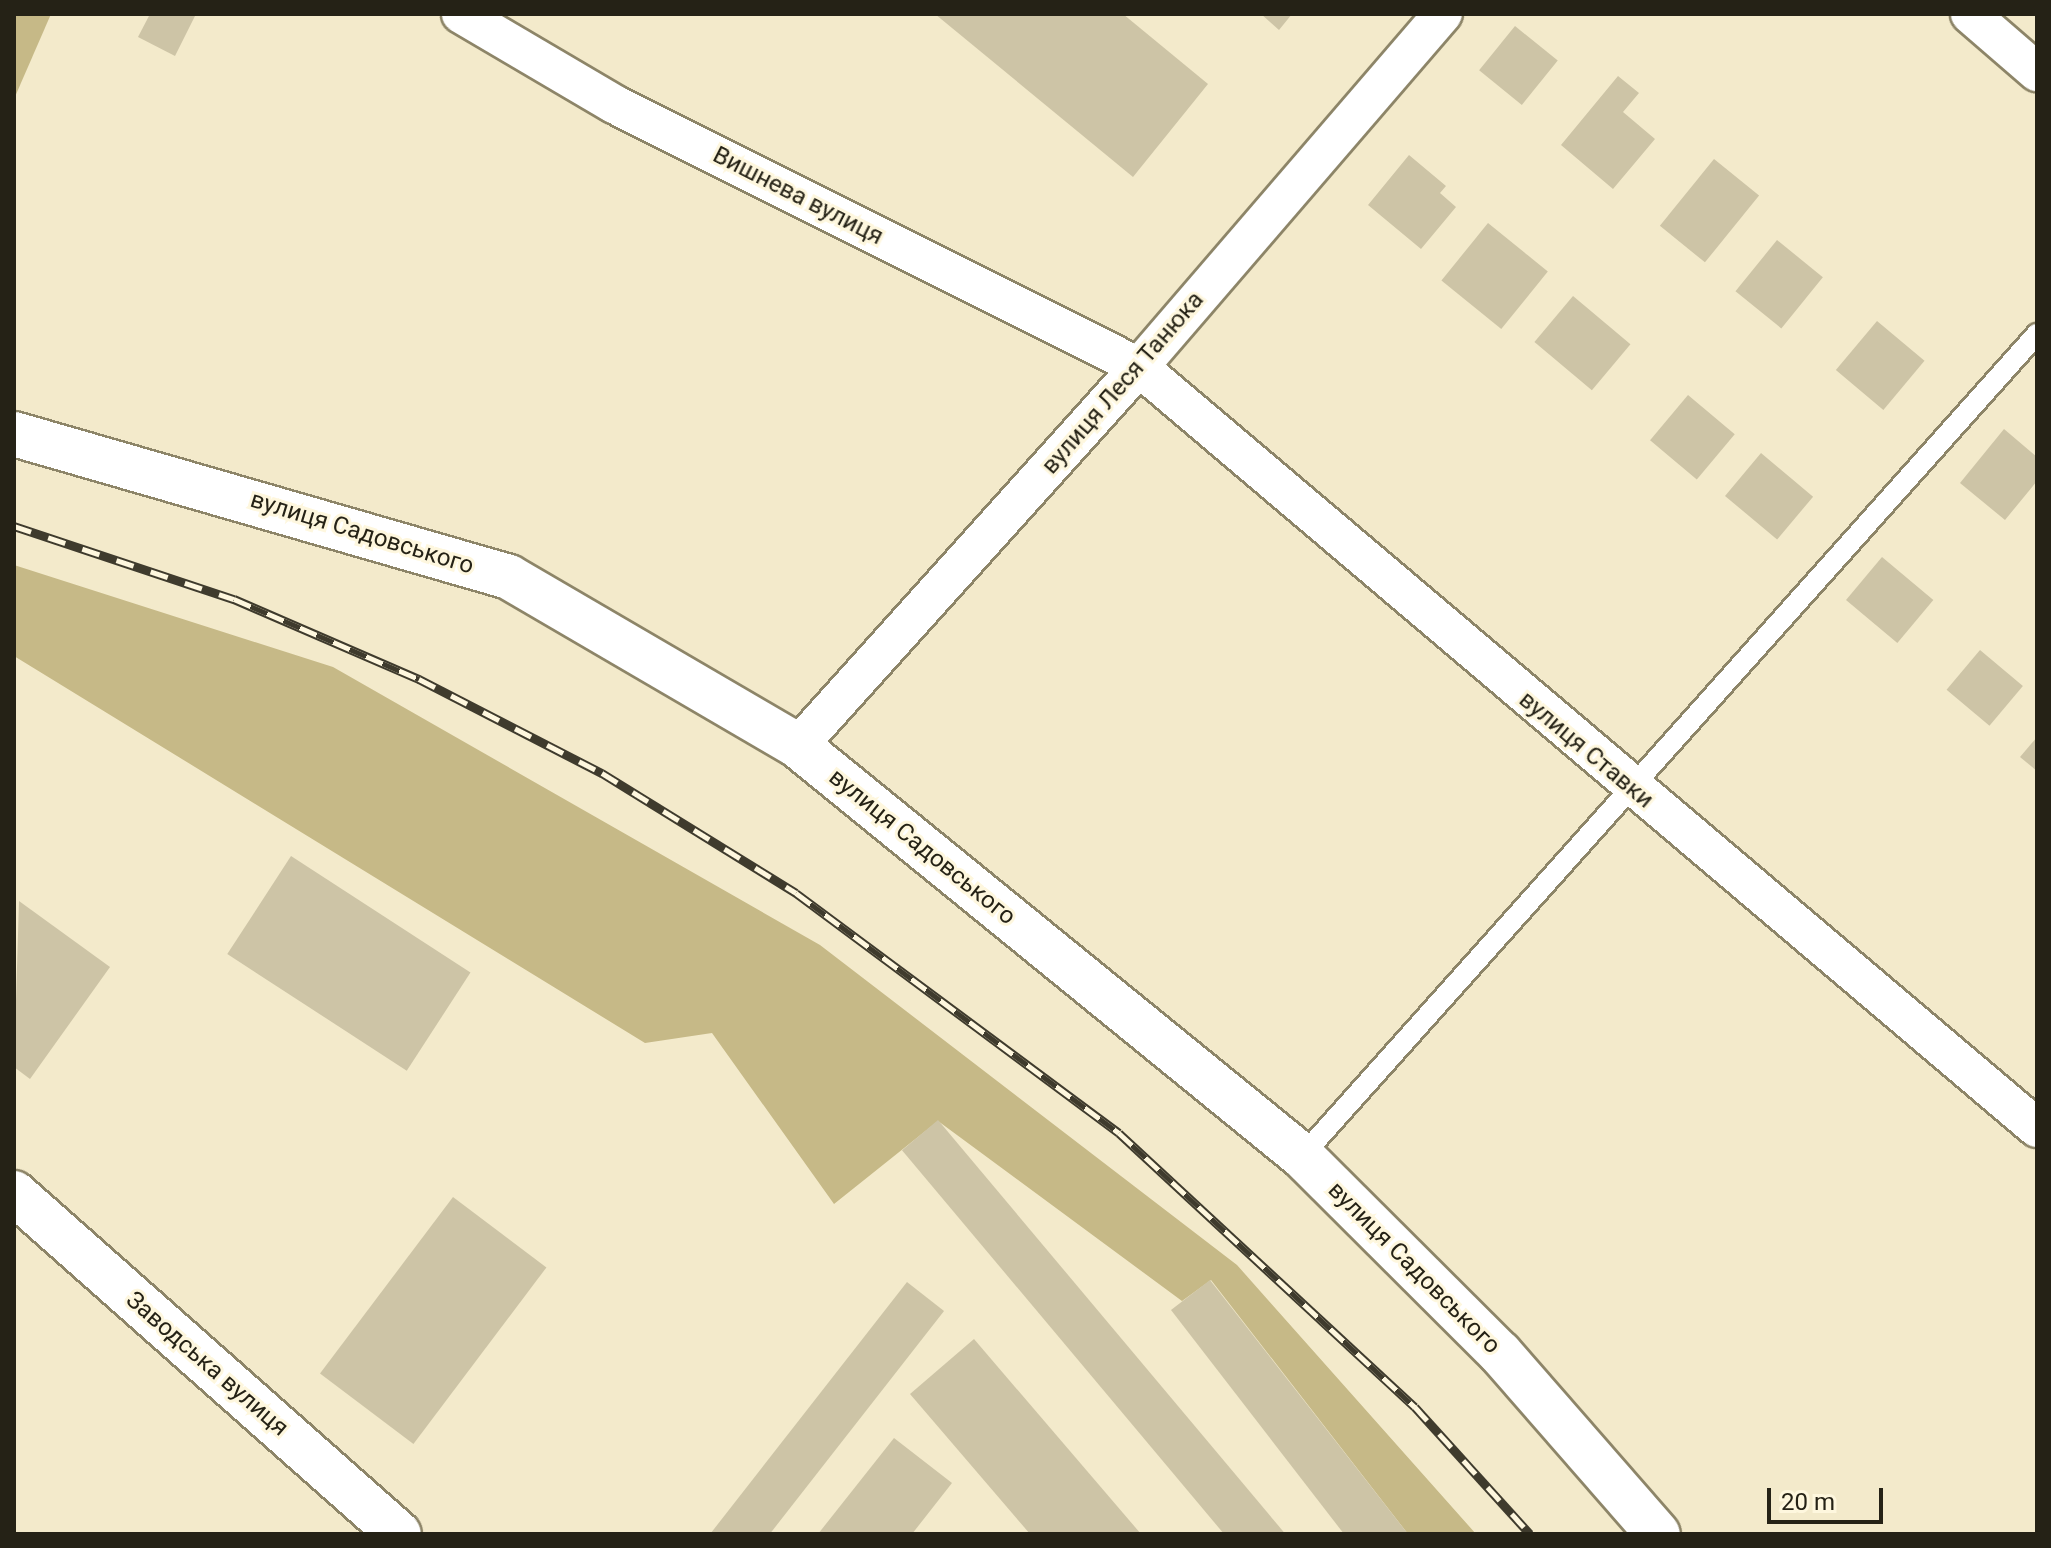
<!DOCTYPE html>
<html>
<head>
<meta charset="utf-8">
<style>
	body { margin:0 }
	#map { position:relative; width:2051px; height:1548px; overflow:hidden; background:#f3eacb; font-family:Roboto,sans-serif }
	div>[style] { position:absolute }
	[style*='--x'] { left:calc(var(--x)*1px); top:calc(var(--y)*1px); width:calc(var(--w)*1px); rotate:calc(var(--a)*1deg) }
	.green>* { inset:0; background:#c6b987 }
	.building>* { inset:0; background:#cdc4a6; transform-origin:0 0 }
	.roads { filter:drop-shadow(2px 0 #8d8568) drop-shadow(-2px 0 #8d8568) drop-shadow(0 2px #8d8568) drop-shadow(0 -2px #8d8568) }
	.lane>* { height:20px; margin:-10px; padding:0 10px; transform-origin:10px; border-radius:10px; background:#fff }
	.street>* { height:38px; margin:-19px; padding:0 19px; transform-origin:19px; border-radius:19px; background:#fff }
	.secondary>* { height:44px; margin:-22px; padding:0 22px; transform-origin:22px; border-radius:22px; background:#fff }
	.rail>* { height:9px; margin-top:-4.5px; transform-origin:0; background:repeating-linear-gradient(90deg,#fef7de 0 18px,#3f3b2d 0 36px); box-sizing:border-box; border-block:2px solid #3f3b2d }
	span { translate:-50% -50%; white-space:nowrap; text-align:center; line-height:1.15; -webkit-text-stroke:6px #fef7de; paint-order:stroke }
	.street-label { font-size:24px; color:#252216 }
	.frame { position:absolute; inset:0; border:16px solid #252216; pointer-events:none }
	.scale { position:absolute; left:1767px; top:1488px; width:116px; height:36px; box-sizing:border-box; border:4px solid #252216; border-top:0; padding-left:10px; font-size:24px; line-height:28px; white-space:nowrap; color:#252216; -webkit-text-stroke:6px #fef7de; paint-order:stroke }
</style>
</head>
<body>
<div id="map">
	<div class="green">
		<div style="clip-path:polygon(14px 14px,51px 14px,14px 99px)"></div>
		<div style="clip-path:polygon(14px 565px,333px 667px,820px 945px,1237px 1265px,1476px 1534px,1408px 1534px,1211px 1280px,1182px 1301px,938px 1121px,834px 1204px,712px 1033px,645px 1043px,14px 656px)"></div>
	</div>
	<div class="building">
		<div style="clip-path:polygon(150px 14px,196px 14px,175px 56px,138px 37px)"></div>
		<div style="clip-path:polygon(935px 14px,1123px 14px,1208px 84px,1133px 177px)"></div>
		<div style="clip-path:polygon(1261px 14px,1292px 14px,1279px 30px)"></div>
		<div style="left:1515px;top:26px;width:55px;height:57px;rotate:39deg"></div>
		<div style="clip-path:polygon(1618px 76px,1639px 93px,1623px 112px,1655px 139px,1613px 189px,1561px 145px)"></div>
		<div style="clip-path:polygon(1409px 155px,1446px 186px,1440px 193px,1456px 207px,1421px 249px,1368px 205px)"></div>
		<div style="left:1714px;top:159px;width:58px;height:86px;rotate:39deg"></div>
		<div style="left:1488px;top:223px;width:77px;height:74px;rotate:39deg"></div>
		<div style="left:1777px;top:240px;width:59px;height:66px;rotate:39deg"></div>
		<div style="left:1573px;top:296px;width:75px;height:60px;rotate:40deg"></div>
		<div style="left:1877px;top:321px;width:62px;height:64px;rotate:40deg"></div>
		<div style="left:1688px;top:395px;width:61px;height:59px;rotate:40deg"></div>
		<div style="clip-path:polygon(2004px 429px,2037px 457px,2037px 481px,2005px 520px,1960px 483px)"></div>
		<div style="left:1761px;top:453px;width:68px;height:56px;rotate:40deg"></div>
		<div style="left:1882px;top:557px;width:67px;height:56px;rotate:40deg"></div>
		<div style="left:1980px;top:650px;width:56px;height:52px;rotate:40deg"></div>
		<div style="clip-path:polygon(2037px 737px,2037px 771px,2020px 757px)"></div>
		<div style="left:291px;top:856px;width:214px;height:117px;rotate:33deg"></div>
		<div style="clip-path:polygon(19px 901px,110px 967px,30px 1079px,14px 1067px)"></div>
		<div style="left:938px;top:1120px;width:543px;height:47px;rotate:50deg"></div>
		<div style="left:453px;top:1197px;width:117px;height:221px;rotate:37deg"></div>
		<div style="clip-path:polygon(1210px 1280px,1408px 1534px,1344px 1534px,1171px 1310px)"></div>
		<div style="left:907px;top:1282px;width:47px;height:323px;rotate:38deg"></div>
		<div style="clip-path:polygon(974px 1339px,1141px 1534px,1030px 1534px,910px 1394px)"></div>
		<div style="clip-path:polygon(894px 1438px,952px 1483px,912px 1534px,818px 1534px)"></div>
	</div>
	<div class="roads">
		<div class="lane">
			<div style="--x:1302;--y:1156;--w:1103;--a:-48.2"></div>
		</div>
		<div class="street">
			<div style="--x:461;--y:14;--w:178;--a:30.5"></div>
			<div style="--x:614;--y:104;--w:587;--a:26.61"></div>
			<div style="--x:1139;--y:367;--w:1177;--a:40.28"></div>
			<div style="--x:1970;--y:14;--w:89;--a:40.9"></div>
			<div style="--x:798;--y:746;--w:510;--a:-48.02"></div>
			<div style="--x:1139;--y:367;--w:466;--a:-49.3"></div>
		</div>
		<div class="secondary">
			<div style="--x:14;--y:434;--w:515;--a:16.11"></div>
			<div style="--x:509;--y:577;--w:335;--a:30.3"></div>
			<div style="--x:798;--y:746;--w:650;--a:39.13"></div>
			<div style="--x:1302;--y:1156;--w:279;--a:44.9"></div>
			<div style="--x:1500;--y:1353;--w:240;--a:48.9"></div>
			<div style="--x:14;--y:1193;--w:514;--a:41.53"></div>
		</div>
	</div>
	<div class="rail">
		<div style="--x:14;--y:526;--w:232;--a:18.4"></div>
		<div style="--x:234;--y:599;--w:202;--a:23.4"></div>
		<div style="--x:419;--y:679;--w:206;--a:27.2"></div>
		<div style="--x:602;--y:773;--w:228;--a:31.7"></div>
		<div style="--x:796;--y:893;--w:402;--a:36.6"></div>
		<div style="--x:1119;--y:1133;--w:403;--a:42.8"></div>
		<div style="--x:1415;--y:1407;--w:171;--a:47.8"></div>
	</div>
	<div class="street-label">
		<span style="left:798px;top:196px;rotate:27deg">Вишнева вулиця</span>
		<span style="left:1123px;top:383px;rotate:-49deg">вулиця Леся Танюка</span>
		<span style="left:362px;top:533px;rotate:17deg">вулиця Садовського</span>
		<span style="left:1586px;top:750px;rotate:40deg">вулиця Ставки</span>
		<span style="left:922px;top:847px;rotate:39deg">вулиця Садовського</span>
		<span style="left:1414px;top:1268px;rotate:45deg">вулиця Садовського</span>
		<span style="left:207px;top:1364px;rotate:41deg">Заводська вулиця</span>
	</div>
	<div class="frame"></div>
	<div class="scale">20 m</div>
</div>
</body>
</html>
